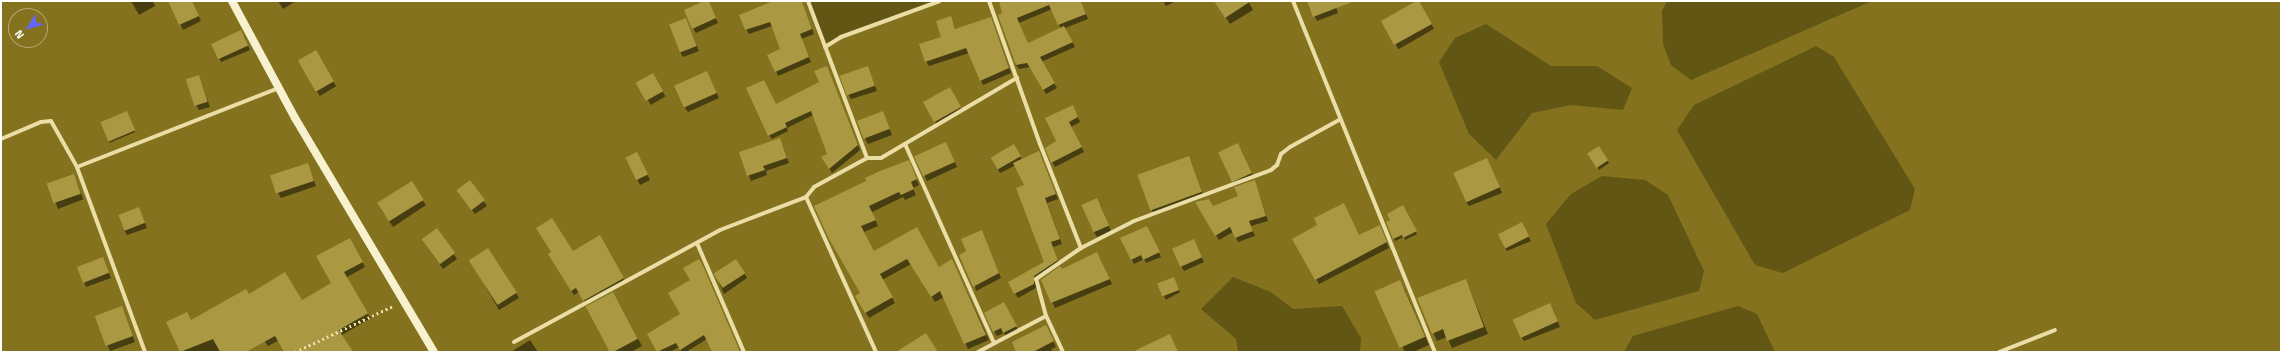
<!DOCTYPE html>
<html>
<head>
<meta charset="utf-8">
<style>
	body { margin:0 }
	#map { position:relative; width:2282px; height:353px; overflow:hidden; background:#84721e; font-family:"Titillium Web",sans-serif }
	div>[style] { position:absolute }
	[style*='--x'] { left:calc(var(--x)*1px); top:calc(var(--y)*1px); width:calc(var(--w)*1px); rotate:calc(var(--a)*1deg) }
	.water>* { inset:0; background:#625614 }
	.shadow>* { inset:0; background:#0007; transform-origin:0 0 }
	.building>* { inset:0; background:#aa9842; transform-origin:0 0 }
	.path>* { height:2.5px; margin-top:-1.25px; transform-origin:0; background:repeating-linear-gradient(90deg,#eadda5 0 2px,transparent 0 5px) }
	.street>* { height:4px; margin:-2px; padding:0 2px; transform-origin:2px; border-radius:2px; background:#eadda5 }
	.secondary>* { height:8px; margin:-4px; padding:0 4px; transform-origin:4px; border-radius:4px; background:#f7f1d0 }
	span { translate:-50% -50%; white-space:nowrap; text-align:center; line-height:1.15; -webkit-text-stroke:4px #84721e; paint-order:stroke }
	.frame { position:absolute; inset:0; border:2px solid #fff; pointer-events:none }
	.north { position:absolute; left:8px; top:8px; width:40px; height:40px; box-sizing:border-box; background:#84721e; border:1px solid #b5aa78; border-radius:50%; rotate:233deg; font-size:11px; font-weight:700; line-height:16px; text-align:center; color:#fff }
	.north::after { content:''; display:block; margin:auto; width:14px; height:18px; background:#6367f9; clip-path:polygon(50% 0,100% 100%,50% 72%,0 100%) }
</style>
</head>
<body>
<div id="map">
	<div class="water">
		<div style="clip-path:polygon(808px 1px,937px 1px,824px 44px)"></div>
		<div style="clip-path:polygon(1667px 1px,1872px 1px,1691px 80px,1671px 65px,1663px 44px,1662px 11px)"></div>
		<div style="clip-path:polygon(1486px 24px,1551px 66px,1597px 66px,1632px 88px,1623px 110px,1571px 105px,1532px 113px,1496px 160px,1469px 134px,1439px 62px,1455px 38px)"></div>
		<div style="clip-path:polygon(1816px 46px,1834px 57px,1915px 189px,1910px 210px,1783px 273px,1755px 265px,1677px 130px,1694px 105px)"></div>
		<div style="clip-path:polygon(1602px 176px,1645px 180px,1668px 195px,1704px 271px,1699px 291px,1595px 320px,1576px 303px,1546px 224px,1571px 194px)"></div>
		<div style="clip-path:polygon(1233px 277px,1271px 292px,1293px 309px,1342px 306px,1361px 338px,1360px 352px,1238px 352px,1236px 339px,1201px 309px)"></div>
		<div style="clip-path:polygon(1738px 306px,1757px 314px,1775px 352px,1624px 352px,1633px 336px)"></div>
	</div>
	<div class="shadow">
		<div style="clip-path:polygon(131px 1px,153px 1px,155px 6px,139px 15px)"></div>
		<div style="clip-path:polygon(178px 1px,191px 1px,201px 21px,183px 30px,171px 4px)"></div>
		<div style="clip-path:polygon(278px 1px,296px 1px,283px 9px)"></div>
		<div style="clip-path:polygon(707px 1px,718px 23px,696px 33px,693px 28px)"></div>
		<div style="clip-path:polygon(777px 1px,802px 1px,814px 34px,801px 39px,811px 62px,778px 76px,776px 71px,781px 50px,772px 26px,749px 34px,746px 29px)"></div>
		<div style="clip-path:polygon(evenodd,1000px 1px,1081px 1px,1088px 19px,1065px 28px,1075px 47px,1041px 62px,1057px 88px,1046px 94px,1030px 67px,1019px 69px,1016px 65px,1000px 1px,1052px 9px,1061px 29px,1028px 44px,1019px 23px,1052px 9px)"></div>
		<div style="clip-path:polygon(1163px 1px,1176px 1px,1166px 6px)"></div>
		<div style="clip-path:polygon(1215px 1px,1248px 1px,1253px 10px,1230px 24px)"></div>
		<div style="clip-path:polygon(1307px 1px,1334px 1px,1338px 13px,1317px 21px)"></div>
		<div style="left:1418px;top:1px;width:32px;height:41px;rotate:60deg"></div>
		<div style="clip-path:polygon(950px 17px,956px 30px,991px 18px,1011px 73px,983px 85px,969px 53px,929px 66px,926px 61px,942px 37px)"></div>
		<div style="clip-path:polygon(688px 24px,699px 51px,683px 57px,680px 52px)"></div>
		<div style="clip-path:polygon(244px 36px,250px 50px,221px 62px,212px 43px)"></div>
		<div style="left:315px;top:51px;width:41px;height:19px;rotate:59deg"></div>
		<div style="clip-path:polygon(867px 67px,877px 91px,851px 99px,848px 94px)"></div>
		<div style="clip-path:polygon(829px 72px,860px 150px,832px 173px,823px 157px,828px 155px,813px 115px,787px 128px,788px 131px,772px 139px,769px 135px,776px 105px,820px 83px)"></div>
		<div style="left:652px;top:74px;width:26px;height:17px;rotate:59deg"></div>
		<div style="clip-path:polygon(199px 76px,210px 107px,199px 110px,196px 105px)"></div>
		<div style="clip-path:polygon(709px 77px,719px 98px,688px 112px,685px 108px)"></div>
		<div style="left:950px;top:88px;width:27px;height:29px;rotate:62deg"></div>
		<div style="clip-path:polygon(1075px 111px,1080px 122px,1071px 127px,1084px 152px,1055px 167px,1052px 162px,1057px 141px)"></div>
		<div style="clip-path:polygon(883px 113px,892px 135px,868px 144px,865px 139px)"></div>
		<div style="clip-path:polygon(128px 114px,135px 132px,109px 143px,108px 141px)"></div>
		<div style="clip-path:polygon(782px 144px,789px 163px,766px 171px,767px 175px,751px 181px,740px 153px)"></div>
		<div style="clip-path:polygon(1014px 146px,1022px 160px,1041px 157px,1058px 199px,1047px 203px,1062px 244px,1053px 247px,1060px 265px,1036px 281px,1036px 288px,1018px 298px,1009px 283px,1046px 263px,1025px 186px,1016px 165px,1000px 173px,991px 157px)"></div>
		<div style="clip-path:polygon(948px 148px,957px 167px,927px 181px,916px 158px)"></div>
		<div style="left:1599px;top:148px;width:18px;height:12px;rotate:56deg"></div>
		<div style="clip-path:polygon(1241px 149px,1254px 178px,1235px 186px,1219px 152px)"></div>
		<div style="clip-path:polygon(639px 158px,650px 180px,640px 185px,626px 159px)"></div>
		<div style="clip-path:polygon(1487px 159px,1502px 193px,1469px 206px,1466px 202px)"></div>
		<div style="left:1191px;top:162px;width:37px;height:53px;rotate:70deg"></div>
		<div style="clip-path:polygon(307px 164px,316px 186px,281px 198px,278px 193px)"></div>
		<div style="clip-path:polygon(911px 167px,919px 185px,913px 188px,916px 195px,905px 200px,903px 197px,872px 212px,878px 226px,864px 232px,874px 252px,917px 228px,939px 268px,952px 260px,989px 340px,968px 349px,944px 297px,935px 302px,911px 264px,882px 280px,895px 303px,869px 318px,856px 296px,861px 294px,829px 237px)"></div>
		<div style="left:74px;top:175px;width:26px;height:27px;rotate:69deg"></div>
		<div style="clip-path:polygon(469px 181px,487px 206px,475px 214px,460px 194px)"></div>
		<div style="clip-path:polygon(1255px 181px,1268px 221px,1251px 226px,1255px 236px,1238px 242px,1233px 232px,1219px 240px,1196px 203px,1213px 207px,1239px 196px)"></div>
		<div style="clip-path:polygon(423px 201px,426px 205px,393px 227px,381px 209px)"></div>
		<div style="clip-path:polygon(1100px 204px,1111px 231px,1097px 237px,1094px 232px)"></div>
		<div style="clip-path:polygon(1403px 207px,1417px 234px,1405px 240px,1404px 237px,1395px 241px,1387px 222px)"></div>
		<div style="clip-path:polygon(139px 208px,147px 228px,127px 235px,124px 230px)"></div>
		<div style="clip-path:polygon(1522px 223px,1531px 241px,1507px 251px,1504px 246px)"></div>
		<div style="clip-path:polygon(437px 230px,457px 259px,443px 269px,426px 245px)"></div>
		<div style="clip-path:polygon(982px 231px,1001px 278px,976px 291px,967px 251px)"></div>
		<div style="clip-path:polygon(1149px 231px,1161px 257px,1146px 263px,1144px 259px,1134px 264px,1121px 238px)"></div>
		<div style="clip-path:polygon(1382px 231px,1389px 248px,1319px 284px,1294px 239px,1360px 236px)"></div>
		<div style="clip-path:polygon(599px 237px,626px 283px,586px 305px,579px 292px,574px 295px,549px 254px,573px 252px)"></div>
		<div style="clip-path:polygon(350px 239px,365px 267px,347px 277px,334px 331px,368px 314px,371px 318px,342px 335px,352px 352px,285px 352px,278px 341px,268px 346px,238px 302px,248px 295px,301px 301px,332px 283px)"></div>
		<div style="clip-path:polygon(1196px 245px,1204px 262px,1184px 271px,1181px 266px)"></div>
		<div style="clip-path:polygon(103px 258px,111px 278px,86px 287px,84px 282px)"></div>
		<div style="clip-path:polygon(1100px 258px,1112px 284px,1055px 308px,1042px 280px,1062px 270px)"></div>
		<div style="clip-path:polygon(736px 260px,747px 278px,724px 294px,715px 274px)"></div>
		<div style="clip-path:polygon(471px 261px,516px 293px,519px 298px,499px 310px)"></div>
		<div style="left:1173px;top:279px;width:15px;height:16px;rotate:62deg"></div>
		<div style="clip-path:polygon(1466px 280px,1488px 334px,1452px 348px,1447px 337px,1437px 341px,1418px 299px)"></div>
		<div style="clip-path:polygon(1404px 288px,1429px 345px,1413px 352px,1405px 352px,1403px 348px)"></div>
		<div style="clip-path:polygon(617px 300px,642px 346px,631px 352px,612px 352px,588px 307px)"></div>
		<div style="clip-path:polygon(1007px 308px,1019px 332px,1007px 337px,1004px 333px,997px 336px,994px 331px)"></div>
		<div style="clip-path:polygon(1553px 309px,1560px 327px,1524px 341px,1521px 336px)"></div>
		<div style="clip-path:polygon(124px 312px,135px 342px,110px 351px,96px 317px)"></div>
		<div style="clip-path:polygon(681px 314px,740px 352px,713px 352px,707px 339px,686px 352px,682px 352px,679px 347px,670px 352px,659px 352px,648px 334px)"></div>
		<div style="clip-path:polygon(191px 322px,243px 352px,181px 352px,167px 323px)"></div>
		<div style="clip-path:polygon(1049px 331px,1056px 347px,1051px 349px,1053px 352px,1018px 352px)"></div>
		<div style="clip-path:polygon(530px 340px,538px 352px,511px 352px)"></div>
	</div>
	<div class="building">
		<div style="clip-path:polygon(168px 1px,192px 1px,199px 16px,179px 25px)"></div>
		<div style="clip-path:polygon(704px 1px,709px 1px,716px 18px,692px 29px,684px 10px)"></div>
		<div style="clip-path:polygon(773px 1px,802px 1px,812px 29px,800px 34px,809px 57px,775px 72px,767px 55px,780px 49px,770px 22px,745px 30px,739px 15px)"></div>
		<div style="clip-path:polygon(999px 1px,1081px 1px,1086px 14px,1058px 25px,1049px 5px,1017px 18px,1028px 43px,1064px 26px,1073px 42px,1040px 57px,1055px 83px,1043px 90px,1027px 63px,1016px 65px,998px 15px,1002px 13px)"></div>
		<div style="clip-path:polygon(1214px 1px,1251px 1px,1225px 18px)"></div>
		<div style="clip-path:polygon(1307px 1px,1351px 1px,1352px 2px,1313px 17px)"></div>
		<div style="clip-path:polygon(1416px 1px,1419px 1px,1432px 24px,1394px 45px,1381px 21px)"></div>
		<div style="clip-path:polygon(951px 16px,955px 29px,991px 17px,1009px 68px,980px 81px,966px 48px,925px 62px,919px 44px,941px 37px,936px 21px)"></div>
		<div style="left:686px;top:18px;width:30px;height:18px;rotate:69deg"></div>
		<div style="left:241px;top:30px;width:17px;height:33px;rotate:65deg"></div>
		<div style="left:316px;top:50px;width:36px;height:21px;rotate:60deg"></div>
		<div style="clip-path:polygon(827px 66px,858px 145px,829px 169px,821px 157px,827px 154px,811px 111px,785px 123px,787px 127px,768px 136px,746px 88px,764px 80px,776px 104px,819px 82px,814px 71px)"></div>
		<div style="left:868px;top:66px;width:21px;height:30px;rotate:71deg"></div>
		<div style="left:707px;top:71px;width:24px;height:36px;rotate:66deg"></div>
		<div style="left:653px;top:73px;width:21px;height:20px;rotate:61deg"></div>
		<div style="left:199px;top:75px;width:28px;height:14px;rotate:72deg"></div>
		<div style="left:950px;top:87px;width:23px;height:31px;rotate:61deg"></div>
		<div style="clip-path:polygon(1073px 105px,1078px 117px,1069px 122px,1082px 147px,1051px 163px,1045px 148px,1056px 141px,1045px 118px)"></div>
		<div style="left:127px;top:111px;width:21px;height:29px;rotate:67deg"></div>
		<div style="left:883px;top:111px;width:19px;height:28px;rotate:69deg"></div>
		<div style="clip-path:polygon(780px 138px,787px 158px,763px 166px,765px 170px,747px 176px,739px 152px)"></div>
		<div style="left:946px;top:142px;width:22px;height:35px;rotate:66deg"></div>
		<div style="left:1238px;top:143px;width:33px;height:22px;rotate:65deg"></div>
		<div style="left:1014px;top:144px;width:14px;height:27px;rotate:60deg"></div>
		<div style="left:1599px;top:146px;width:17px;height:14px;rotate:57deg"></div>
		<div style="clip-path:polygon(1039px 151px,1056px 194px,1045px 198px,1060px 239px,1051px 242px,1058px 260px,1034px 276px,1034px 284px,1014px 294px,1008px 282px,1044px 262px,1016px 188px,1024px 185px,1013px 163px)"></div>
		<div style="left:637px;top:152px;width:25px;height:13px;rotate:64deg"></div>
		<div style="left:1189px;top:156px;width:38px;height:55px;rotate:70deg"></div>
		<div style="left:1487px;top:158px;width:32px;height:37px;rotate:66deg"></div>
		<div style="clip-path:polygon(909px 160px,917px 179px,911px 182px,914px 189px,901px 195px,899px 192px,869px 206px,876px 220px,861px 226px,874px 251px,917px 227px,939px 267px,952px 259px,986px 335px,964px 344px,940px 291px,931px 297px,907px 259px,880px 274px,893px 297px,865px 313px,855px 296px,860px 293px,828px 237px,814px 206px,866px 181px,865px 178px,880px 171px)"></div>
		<div style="left:308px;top:163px;width:19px;height:40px;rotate:72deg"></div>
		<div style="left:74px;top:174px;width:21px;height:29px;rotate:71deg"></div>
		<div style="left:470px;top:180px;width:25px;height:17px;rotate:53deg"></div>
		<div style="clip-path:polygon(1255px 180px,1266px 216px,1249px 221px,1253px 231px,1235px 238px,1230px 227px,1215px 236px,1195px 202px,1209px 199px,1213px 206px,1238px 196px,1234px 187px)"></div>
		<div style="left:412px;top:181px;width:22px;height:41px;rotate:58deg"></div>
		<div style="left:1097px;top:198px;width:30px;height:17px;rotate:66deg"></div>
		<div style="clip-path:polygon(1344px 203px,1359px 235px,1380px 225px,1387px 242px,1315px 280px,1292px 239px,1317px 225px,1314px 218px)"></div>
		<div style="clip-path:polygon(1403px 205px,1417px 231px,1403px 238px,1402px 235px,1393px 239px,1386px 222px,1390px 220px,1387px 214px)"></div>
		<div style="left:139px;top:207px;width:17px;height:22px;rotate:69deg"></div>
		<div style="clip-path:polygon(552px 218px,573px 251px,600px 235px,624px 278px,583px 301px,576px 288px,571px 291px,548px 254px,551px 252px,536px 228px)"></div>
		<div style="left:1522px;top:222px;width:16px;height:27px;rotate:63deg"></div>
		<div style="clip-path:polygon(1147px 226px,1160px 252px,1143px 260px,1141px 255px,1131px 260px,1120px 238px)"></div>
		<div style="left:437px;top:228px;width:31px;height:19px;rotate:54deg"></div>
		<div style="clip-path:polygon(982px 230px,999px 273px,973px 287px,959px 255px,966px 251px,961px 239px)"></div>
		<div style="clip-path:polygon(350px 238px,363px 262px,344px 272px,368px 313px,339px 330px,353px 352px,284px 352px,275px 336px,246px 352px,220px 352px,213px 339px,180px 352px,166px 322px,187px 312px,191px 320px,246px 289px,249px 294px,285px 272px,302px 300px,331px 283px,316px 256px)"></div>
		<div style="left:1194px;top:239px;width:20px;height:24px;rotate:66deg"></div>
		<div style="left:488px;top:248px;width:53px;height:23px;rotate:57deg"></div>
		<div style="clip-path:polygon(1097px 252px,1110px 279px,1051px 303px,1041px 280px,1060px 266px,1062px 269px)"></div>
		<div style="left:103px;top:257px;width:17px;height:28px;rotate:69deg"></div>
		<div style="clip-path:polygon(699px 259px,703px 266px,740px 352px,712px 352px,704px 335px,680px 350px,676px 343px,657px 352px,647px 334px,680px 314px,668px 293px,690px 280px,683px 268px)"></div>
		<div style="left:736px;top:259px;width:17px;height:27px;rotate:57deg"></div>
		<div style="left:1174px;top:277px;width:14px;height:18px;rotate:69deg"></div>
		<div style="clip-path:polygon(1466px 279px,1484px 327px,1447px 341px,1443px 329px,1432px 334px,1417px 298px)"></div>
		<div style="left:1400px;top:280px;width:62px;height:28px;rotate:66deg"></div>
		<div style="left:613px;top:292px;width:53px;height:31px;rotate:62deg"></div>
		<div style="clip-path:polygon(1004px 302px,1017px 326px,1003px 333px,1001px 328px,993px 332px,984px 313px)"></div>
		<div style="left:1550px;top:303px;width:20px;height:41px;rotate:66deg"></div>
		<div style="left:122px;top:306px;width:32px;height:29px;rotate:70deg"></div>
		<div style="clip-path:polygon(1046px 325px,1054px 341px,1033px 352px,1016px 352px,1012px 342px)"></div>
		<div style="clip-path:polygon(926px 333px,938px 352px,896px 352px)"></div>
		<div style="clip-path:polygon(1170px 334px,1178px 352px,1132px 352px)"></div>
	</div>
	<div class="path">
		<div style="--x:295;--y:352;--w:108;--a:-25.1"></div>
	</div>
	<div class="street">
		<div style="--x:808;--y:1;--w:168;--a:69.4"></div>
		<div style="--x:989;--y:1;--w:152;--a:70.4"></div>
		<div style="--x:1040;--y:144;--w:112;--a:68.5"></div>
		<div style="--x:1081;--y:248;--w:59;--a:-27"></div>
		<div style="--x:1134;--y:221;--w:146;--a:-20.4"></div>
		<div style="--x:1271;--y:170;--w:8;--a:-40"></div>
		<div style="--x:1277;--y:165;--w:12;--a:-70"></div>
		<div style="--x:1281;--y:154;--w:11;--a:-38"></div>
		<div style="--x:1290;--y:147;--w:56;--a:-28.9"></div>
		<div style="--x:1293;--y:1;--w:379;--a:68"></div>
		<div style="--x:825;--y:47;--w:19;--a:-32"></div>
		<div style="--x:841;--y:37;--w:105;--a:-20"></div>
		<div style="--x:1;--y:139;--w:43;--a:-23"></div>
		<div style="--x:41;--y:122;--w:10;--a:-6"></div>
		<div style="--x:51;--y:121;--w:53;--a:60.5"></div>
		<div style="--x:905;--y:144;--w:218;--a:65.9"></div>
		<div style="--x:806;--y:197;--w:170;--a:65.7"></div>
		<div style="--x:697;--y:243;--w:119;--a:66.7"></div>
		<div style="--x:514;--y:342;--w:234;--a:-28.5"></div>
		<div style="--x:720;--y:230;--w:92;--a:-21"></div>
		<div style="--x:806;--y:197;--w:13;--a:-51"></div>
		<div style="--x:814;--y:187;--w:60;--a:-28.7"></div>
		<div style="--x:867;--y:158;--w:14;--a:0"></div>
		<div style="--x:881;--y:158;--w:158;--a:-30.5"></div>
		<div style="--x:145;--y:352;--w:197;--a:-110.2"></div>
		<div style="--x:77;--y:167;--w:217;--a:-21.4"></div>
		<div style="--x:978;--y:352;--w:77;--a:-27.9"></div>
		<div style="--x:1063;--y:352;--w:40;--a:-115"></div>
		<div style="--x:1046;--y:316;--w:38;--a:-105"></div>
		<div style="--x:1036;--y:279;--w:55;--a:-34.6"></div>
		<div style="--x:1999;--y:352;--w:60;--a:-21.4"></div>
	</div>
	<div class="secondary">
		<div style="--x:232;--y:1;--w:133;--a:61.7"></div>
		<div style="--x:295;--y:118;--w:272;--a:59.3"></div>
	</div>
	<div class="frame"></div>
	<div class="north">N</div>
</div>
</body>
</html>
